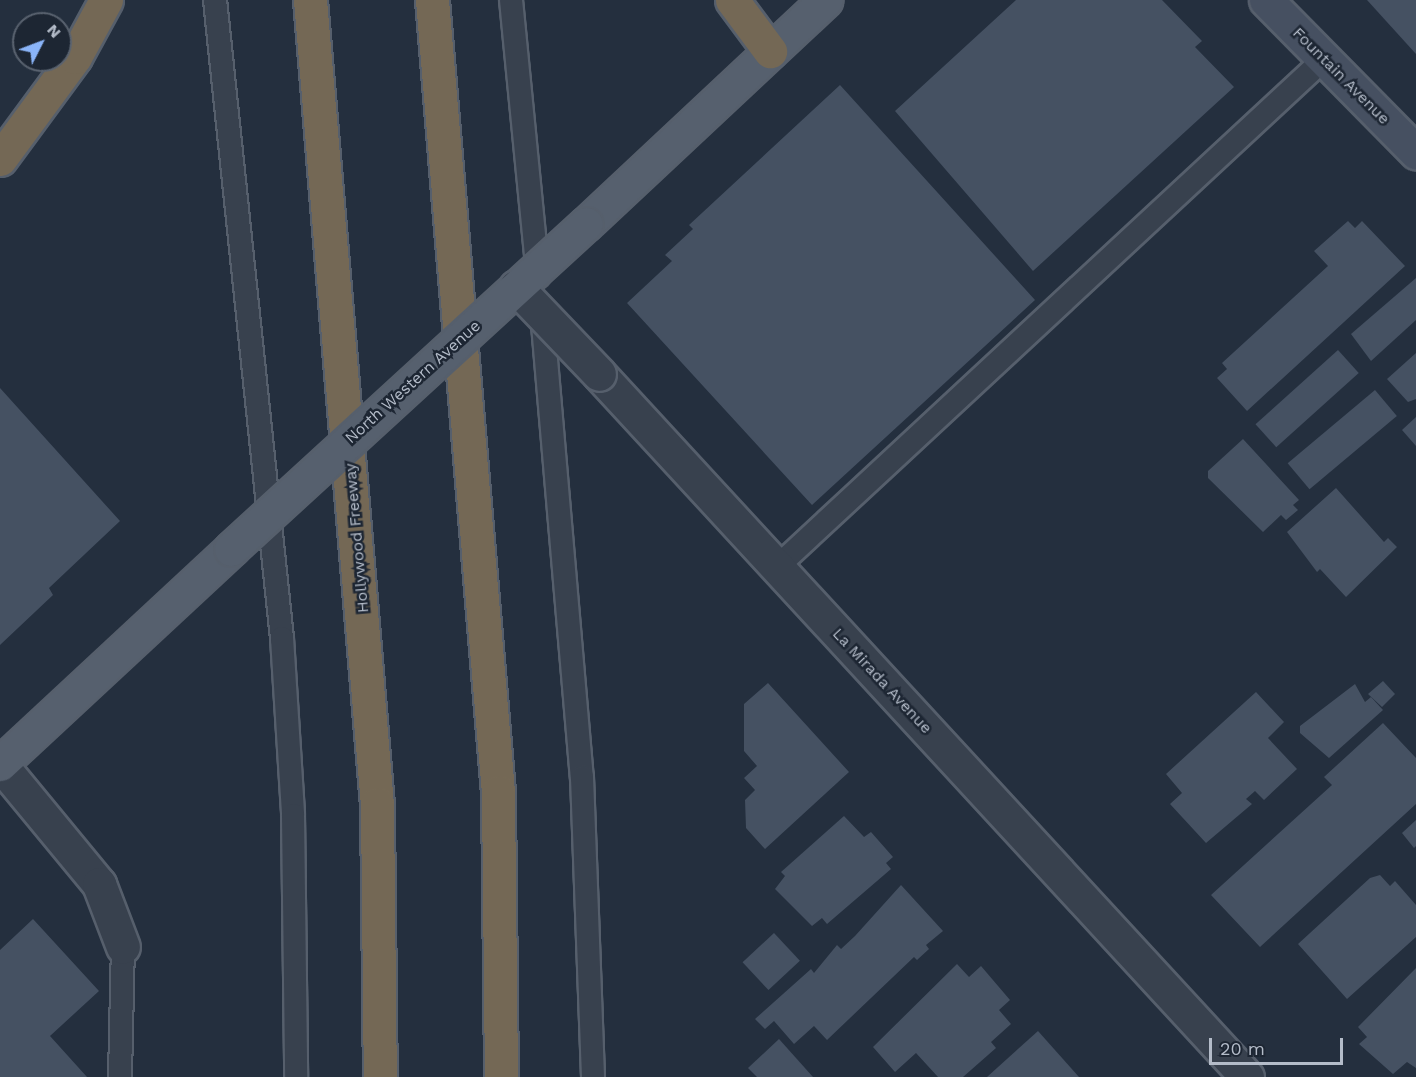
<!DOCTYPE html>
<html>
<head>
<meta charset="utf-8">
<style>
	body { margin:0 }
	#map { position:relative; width:1416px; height:1077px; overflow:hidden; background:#242f3e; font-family:"Work Sans",sans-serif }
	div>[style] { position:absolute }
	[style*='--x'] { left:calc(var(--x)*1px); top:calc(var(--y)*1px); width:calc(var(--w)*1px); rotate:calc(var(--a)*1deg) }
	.building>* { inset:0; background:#455162; transform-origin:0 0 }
	.roads { filter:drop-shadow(2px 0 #565f6c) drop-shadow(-2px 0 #565f6c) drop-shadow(0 2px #565f6c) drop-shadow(0 -2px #565f6c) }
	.lane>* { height:22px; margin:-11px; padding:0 11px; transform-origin:11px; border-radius:11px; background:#38414e }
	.street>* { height:33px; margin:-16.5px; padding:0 16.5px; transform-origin:16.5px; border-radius:16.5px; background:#38414e }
	.secondary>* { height:33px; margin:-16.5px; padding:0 16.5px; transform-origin:16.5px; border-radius:16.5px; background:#465061 }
	.primary>* { height:33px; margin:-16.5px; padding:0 16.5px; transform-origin:16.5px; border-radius:16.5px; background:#56606e }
	.highway>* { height:33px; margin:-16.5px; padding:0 16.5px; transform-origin:16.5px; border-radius:16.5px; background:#746855 }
	.bridges { filter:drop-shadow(2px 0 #565f6c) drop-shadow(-2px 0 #565f6c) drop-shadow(0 2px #565f6c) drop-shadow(0 -2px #565f6c) }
	.street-bridge>* { height:33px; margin:-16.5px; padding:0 16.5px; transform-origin:16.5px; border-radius:16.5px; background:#38414e }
	.primary-bridge>* { height:33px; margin:-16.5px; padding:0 16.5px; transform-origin:16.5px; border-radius:16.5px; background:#56606e }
	span { translate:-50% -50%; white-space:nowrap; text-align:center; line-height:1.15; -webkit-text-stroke:5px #1d2633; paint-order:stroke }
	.street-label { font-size:16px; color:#b4bcc9 }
	.north { position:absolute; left:12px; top:12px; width:60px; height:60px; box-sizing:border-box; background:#1d2633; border:2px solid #59626f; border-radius:50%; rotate:48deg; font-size:16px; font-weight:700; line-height:24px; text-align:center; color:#b4bcc9 }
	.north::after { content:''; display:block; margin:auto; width:21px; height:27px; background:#8ab4f8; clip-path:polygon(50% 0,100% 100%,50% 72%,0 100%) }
	.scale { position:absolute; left:1209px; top:1038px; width:134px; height:27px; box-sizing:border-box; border:3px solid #b4bcc9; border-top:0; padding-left:8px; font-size:18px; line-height:21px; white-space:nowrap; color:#b4bcc9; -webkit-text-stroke:4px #1d2633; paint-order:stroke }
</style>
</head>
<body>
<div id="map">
	<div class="building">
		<div style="clip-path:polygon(1016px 0,1162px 0,1202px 41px,1195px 47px,1234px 87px,1033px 271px,895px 111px)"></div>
		<div style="clip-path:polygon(1367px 0,1416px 0,1416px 54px)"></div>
		<div style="clip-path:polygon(840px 85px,1035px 300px,812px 505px,627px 303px,672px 261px,665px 255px,693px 229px,689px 225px)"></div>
		<div style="clip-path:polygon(1348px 221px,1355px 228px,1362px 221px,1405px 266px,1247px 411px,1217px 378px,1227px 369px,1222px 363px,1328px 266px,1314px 251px)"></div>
		<div style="clip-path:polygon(1416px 278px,1416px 320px,1371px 361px,1351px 334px)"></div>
		<div style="left:1338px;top:350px;width:31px;height:111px;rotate:48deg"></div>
		<div style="clip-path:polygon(1416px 353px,1416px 399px,1408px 402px,1387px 379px)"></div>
		<div style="clip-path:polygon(0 388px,120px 521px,49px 588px,53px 595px,0 645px)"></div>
		<div style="left:1375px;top:390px;width:34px;height:114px;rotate:50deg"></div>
		<div style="clip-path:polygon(1416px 417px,1416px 446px,1402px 430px)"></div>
		<div style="clip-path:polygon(1243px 439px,1299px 500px,1293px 505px,1298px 510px,1286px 520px,1281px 515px,1263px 532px,1208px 478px,1208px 471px)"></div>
		<div style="clip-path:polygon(1336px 488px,1384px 542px,1388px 538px,1397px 547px,1346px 597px,1320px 569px,1317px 572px,1287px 532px)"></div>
		<div style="clip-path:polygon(1383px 681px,1395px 694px,1382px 707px,1368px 694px)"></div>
		<div style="clip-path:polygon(768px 683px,849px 772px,765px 849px,746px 828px,745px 800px,755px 790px,744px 778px,757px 766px,744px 751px,744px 704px)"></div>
		<div style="clip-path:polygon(1355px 684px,1365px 702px,1371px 697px,1383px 710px,1329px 758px,1300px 733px,1300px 726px)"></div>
		<div style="clip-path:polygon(1256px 692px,1284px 722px,1268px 738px,1297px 769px,1264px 800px,1255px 791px,1246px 799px,1252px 804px,1206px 843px,1170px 804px,1182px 793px,1166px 774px)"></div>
		<div style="clip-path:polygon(1383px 723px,1416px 758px,1416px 804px,1260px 947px,1211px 895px,1332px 785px,1324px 777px)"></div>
		<div style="clip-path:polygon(844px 816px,864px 837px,871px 832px,893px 857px,886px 863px,891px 869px,827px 924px,822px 918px,812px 926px,775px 889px,785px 876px,781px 872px)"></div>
		<div style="clip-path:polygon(1416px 820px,1416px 846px,1414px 848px,1402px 833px)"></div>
		<div style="clip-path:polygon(1380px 875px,1390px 886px,1395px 881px,1416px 905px,1416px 937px,1347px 999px,1298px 944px,1370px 878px)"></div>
		<div style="clip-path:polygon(901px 885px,943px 931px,926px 945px,929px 949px,917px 960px,914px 957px,827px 1040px,814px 1026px,794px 1044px,774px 1021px,765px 1029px,755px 1019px,811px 969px,814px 973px,837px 945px,841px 949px,855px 936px)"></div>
		<div style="clip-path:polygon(33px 919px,99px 991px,50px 1036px,87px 1077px,0 1077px,0 950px)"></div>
		<div style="left:774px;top:933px;width:38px;height:43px;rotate:47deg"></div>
		<div style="clip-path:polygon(957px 964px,969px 977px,981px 966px,1010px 1000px,999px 1010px,1011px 1024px,991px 1042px,996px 1048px,963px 1077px,938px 1077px,916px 1053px,895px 1072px,873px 1047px)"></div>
		<div style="clip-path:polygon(1416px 968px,1416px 1068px,1407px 1062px,1393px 1074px,1359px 1044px,1367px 1037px,1358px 1027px)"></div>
		<div style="clip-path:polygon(1038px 1031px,1079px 1077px,987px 1077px)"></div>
		<div style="clip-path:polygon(779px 1039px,813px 1077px,757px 1077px,748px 1068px)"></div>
	</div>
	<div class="roads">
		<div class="lane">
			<div style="--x:215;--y:0;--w:642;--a:84.01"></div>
			<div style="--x:282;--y:638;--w:177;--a:86.4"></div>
			<div style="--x:293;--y:815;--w:262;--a:89.3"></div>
			<div style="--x:511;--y:0;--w:278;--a:84.4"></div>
			<div style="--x:542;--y:313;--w:466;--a:85.1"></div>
			<div style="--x:582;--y:777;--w:300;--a:87.9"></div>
			<div style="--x:777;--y:567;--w:747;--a:-42.88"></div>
			<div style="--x:120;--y:1077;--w:130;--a:-88.7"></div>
		</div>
		<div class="street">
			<div style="--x:599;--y:374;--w:956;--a:47.33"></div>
			<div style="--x:0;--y:764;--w:156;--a:50.5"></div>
			<div style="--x:99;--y:884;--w:67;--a:69.1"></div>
		</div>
		<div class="secondary">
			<div style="--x:1266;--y:0;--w:214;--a:45.4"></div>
		</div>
		<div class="primary">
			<div style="--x:586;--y:224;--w:328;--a:-43.1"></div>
			<div style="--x:0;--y:764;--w:316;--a:-42.9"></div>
		</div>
		<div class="highway">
			<div style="--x:310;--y:0;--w:807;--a:85.24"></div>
			<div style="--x:377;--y:804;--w:273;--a:89.4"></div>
			<div style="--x:432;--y:0;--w:795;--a:85.24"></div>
			<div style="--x:498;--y:792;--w:285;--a:89.4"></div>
			<div style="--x:732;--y:0;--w:64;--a:53.3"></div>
			<div style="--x:0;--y:159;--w:127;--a:-53.7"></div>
			<div style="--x:75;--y:57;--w:65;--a:-61.5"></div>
		</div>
	</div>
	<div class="bridges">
		<div class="street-bridge">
			<div style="--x:516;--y:287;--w:120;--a:46.3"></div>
		</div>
		<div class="primary-bridge">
			<div style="--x:231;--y:549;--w:481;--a:-42.5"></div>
		</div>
	</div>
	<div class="street-label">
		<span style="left:1341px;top:76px;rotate:45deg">Fountain Avenue</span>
		<span style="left:413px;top:382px;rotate:-42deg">North Western Avenue</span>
		<span style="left:357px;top:538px;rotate:-95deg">Hollywood Freeway</span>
		<span style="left:882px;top:681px;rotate:47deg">La Mirada Avenue</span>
	</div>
	<div class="north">N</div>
	<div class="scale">20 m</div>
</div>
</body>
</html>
